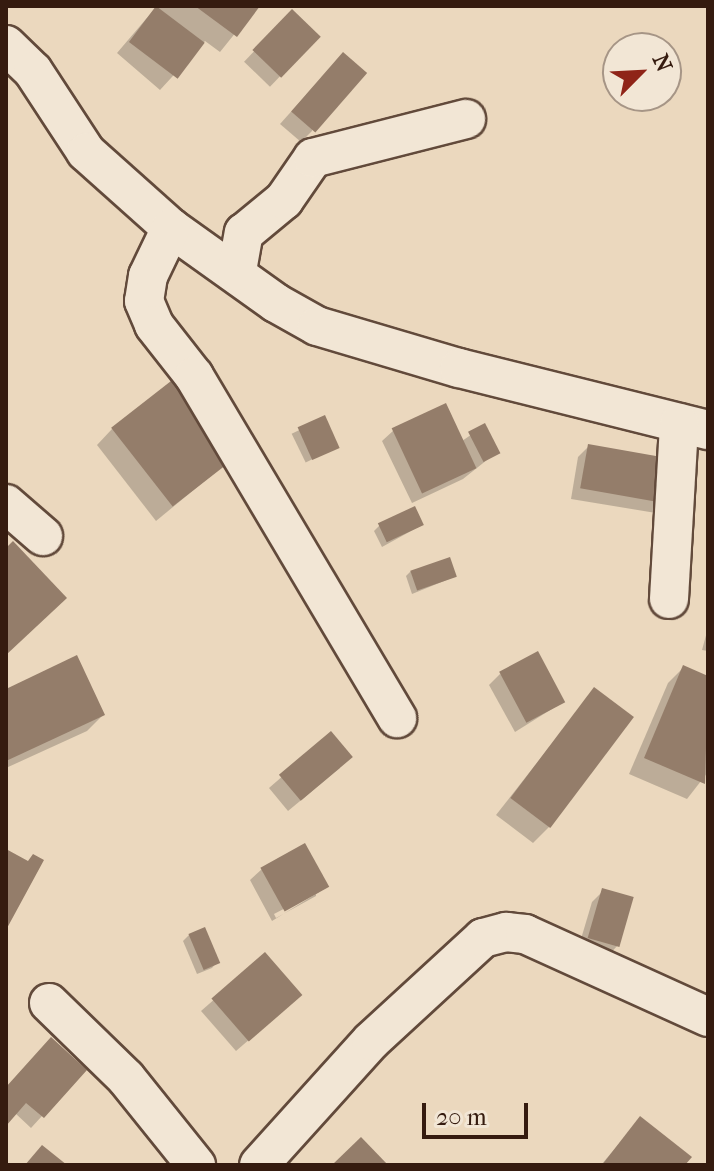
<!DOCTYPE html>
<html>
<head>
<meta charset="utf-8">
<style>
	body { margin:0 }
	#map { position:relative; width:714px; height:1171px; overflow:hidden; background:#ebd8be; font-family:"IM FELL French Canon",serif }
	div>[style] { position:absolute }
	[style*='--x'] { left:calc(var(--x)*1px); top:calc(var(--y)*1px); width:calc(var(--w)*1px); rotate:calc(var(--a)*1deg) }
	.shadow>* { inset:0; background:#0003; transform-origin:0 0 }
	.building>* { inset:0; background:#947d6a; transform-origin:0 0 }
	.roads { filter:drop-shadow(2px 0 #624a3b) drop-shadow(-2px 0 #624a3b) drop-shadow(0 2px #624a3b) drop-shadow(0 -2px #624a3b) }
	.minor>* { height:38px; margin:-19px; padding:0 19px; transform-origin:19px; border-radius:19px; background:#f2e6d5 }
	span { translate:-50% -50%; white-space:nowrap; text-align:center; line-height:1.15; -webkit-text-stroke:8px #f2e6d5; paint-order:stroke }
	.frame { position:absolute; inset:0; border:8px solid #351b0f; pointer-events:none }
	.north { position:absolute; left:602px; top:32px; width:80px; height:80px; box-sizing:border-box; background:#f2e6d5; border:2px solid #a69586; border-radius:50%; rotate:66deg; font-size:22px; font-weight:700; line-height:32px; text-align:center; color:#351b0f }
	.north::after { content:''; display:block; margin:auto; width:28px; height:36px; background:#8f2418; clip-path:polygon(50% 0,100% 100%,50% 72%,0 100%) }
	.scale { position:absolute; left:422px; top:1103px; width:106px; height:36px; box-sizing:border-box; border:4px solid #351b0f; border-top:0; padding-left:10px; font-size:24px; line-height:28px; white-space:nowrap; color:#351b0f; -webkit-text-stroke:6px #f2e6d5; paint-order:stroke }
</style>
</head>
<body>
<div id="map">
	<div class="shadow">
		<div style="clip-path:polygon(157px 6px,257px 6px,220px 52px,205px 41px,160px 90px,117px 53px)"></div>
		<div style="left:292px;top:12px;width:36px;height:69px;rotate:44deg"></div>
		<div style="clip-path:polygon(332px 66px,312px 131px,301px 142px,280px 124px)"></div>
		<div style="left:324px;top:418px;width:32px;height:36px;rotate:64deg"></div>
		<div style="clip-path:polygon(484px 426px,497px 452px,463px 479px,412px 503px,382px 441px,394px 430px,462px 441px)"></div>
		<div style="clip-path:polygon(112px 429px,230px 460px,156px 521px,97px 445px)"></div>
		<div style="clip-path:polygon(589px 446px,687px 463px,668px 515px,571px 499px,578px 457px)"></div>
		<div style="clip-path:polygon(422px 525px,382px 547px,374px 531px,379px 526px)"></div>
		<div style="clip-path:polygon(411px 571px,454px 577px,412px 594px,406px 576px)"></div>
		<div style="clip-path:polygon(708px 628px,708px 651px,702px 650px)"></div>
		<div style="clip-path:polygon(684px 667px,708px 678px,708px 772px,687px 799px,629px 774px,668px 683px)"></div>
		<div style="clip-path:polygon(500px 674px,563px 702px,515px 732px,489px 685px)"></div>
		<div style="clip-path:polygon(594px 690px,549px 827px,533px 843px,496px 815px)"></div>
		<div style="clip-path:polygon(6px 691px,103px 715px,87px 731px,6px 768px)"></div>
		<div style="clip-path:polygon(331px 734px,340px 768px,288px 811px,269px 788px)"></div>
		<div style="clip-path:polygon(evenodd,262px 869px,327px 887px,272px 921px,250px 880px,262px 869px,316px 892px,316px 896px,276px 918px,274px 914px,316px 892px)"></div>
		<div style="clip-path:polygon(603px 891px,618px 945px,607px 957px,578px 949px,592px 902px)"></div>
		<div style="clip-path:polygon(189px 935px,217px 962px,212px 968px,197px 974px,183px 941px)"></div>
		<div style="clip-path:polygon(265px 955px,288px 1006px,236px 1051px,201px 1011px)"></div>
		<div style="clip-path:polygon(84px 1070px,31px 1128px,15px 1113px,6px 1123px,6px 1089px)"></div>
		<div style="clip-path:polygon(640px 1119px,683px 1165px,601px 1165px)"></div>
	</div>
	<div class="building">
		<div style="left:156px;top:6px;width:61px;height:45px;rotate:37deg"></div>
		<div style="clip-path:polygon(195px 6px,260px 6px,237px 37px)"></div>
		<div style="left:292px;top:9px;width:40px;height:57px;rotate:44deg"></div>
		<div style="left:343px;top:52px;width:32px;height:79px;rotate:41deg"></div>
		<div style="left:171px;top:381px;width:100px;height:76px;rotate:52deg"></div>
		<div style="left:446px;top:403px;width:72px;height:60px;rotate:65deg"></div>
		<div style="left:325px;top:415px;width:36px;height:30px;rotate:66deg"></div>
		<div style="left:485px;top:423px;width:34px;height:19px;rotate:63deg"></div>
		<div style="left:588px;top:444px;width:102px;height:45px;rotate:10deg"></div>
		<div style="left:415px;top:506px;width:21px;height:41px;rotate:65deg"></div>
		<div style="clip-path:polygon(13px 541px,67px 598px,6px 655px,6px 548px)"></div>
		<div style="left:450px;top:557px;width:21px;height:42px;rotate:71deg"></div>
		<div style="left:538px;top:651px;width:58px;height:44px;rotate:62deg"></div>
		<div style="clip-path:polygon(77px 655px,105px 715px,6px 761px,6px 689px)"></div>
		<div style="clip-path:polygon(683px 665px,708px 676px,705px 784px,644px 758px)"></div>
		<div style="left:594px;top:687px;width:50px;height:139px;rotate:37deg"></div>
		<div style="left:331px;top:731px;width:34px;height:68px;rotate:50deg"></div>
		<div style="left:305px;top:843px;width:50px;height:51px;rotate:61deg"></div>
		<div style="clip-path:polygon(6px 849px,28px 861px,33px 854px,44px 860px,6px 930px)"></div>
		<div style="left:602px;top:888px;width:33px;height:52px;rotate:16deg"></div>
		<div style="left:205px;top:927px;width:39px;height:18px;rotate:67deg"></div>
		<div style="left:265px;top:952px;width:57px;height:71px;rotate:49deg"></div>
		<div style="clip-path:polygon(51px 1037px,87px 1070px,44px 1118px,26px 1103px,6px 1126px,6px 1087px)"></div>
		<div style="clip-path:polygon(640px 1116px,692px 1157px,685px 1165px,602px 1165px)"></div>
		<div style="clip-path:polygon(361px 1137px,388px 1165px,332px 1165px)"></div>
		<div style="clip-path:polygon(42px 1145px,67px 1165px,25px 1165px)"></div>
	</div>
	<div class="roads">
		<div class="minor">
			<div style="--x:6;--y:45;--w:37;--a:44"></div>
			<div style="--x:33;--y:71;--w:97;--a:56.8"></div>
			<div style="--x:86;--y:152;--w:114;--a:41.8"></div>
			<div style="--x:171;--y:228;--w:129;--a:35.5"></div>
			<div style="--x:276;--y:303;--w:47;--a:29.3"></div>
			<div style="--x:317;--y:326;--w:148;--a:16.5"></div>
			<div style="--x:459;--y:368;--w:257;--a:14"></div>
			<div style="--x:171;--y:228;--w:53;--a:115.6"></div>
			<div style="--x:148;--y:276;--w:25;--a:99"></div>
			<div style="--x:144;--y:301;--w:26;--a:67"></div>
			<div style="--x:154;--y:325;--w:65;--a:51.9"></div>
			<div style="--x:194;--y:376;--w:398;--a:59.3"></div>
			<div style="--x:237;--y:271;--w:39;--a:-80"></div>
			<div style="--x:244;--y:233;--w:52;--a:-39.5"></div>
			<div style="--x:284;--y:200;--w:51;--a:-55.4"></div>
			<div style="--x:313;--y:158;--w:158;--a:-14.3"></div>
			<div style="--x:6;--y:504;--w:49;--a:40.9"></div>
			<div style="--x:669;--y:599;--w:176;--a:-86.7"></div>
			<div style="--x:49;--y:1003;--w:107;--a:44.2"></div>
			<div style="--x:126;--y:1078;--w:112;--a:51.2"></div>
			<div style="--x:259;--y:1165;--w:167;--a:-47.9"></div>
			<div style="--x:371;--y:1041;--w:152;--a:-42.6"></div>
			<div style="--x:483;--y:938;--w:24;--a:-15"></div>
			<div style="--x:506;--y:932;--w:19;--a:6"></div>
			<div style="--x:525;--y:934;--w:201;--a:24.4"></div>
		</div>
	</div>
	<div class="frame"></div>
	<div class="north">N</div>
	<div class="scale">20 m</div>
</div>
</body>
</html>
